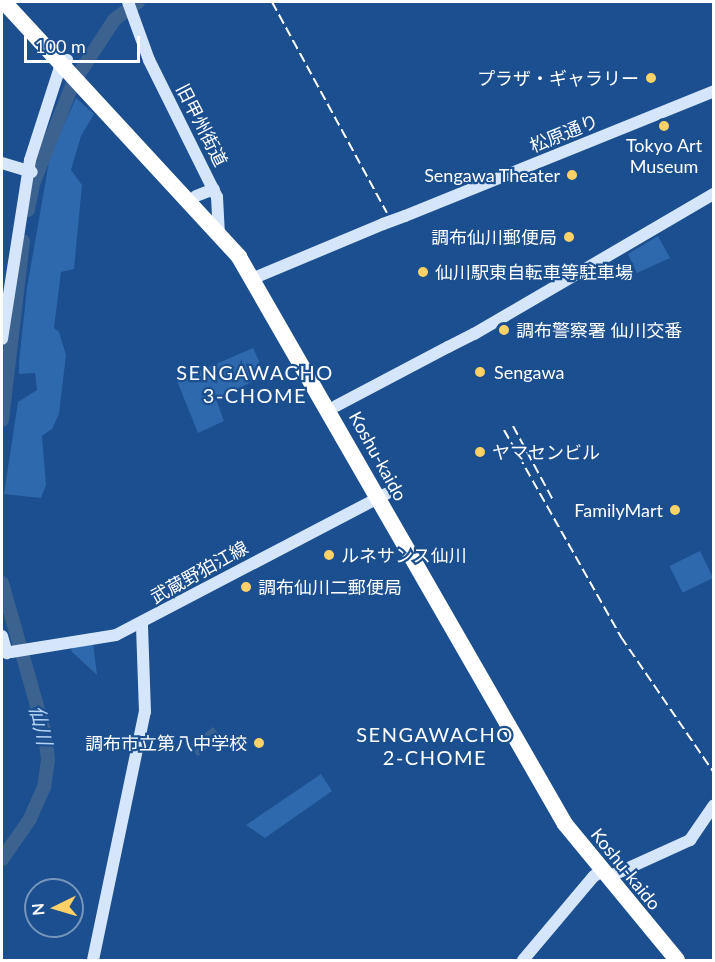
<!DOCTYPE html>
<html>
<head>
<meta charset="utf-8">
<style>
	body { margin:0 }
	#map { position:relative; width:715px; height:962px; overflow:hidden; background:#1b4f8f; font-family:Lato,"Noto Sans JP",sans-serif }
	div>[style] { position:absolute }
	[style*='--x'] { left:calc(var(--x)*1px); top:calc(var(--y)*1px); width:calc(var(--w)*1px); rotate:calc(var(--a)*1deg) }
	.green>* { inset:0; background:#2e69ad; transform-origin:0 0 }
	.water>* { inset:0; background:#3c6290; transform-origin:0 0 }
	.river>* { height:14px; margin:-7px; padding:0 7px; transform-origin:7px; border-radius:7px; background:#3c6290 }
	.secondary>* { height:12px; margin:-6px; padding:0 6px; transform-origin:6px; border-radius:6px; background:#d6e6fa }
	.highway>* { height:16px; margin:-8px; padding:0 8px; transform-origin:8px; border-radius:8px; background:#fff }
	.rail>* { height:2px; margin-top:-1px; transform-origin:0; background:repeating-linear-gradient(90deg,#fff 0 10px,transparent 0 14.5px) }
	.secondary-bridge>* { height:12px; margin:-6px; padding:0 6px; transform-origin:6px; border-radius:6px; background:#d6e6fa }
	.dots>* { width:16px; height:16px; translate:-50% -50%; box-sizing:border-box; border:3px solid #1b4f8f; border-radius:50% }
	span { translate:-50% -50%; white-space:nowrap; text-align:center; line-height:1.15; -webkit-text-stroke:4.5px #1b4f8f; paint-order:stroke }
	.poi-label { font-size:18px; color:#fff }
	.right { translate:-100% -50%; text-align:right }
	.left { translate:0 -50%; text-align:left }
	.street-label { font-size:18px; color:#fff }
	.neighbourhood-label { font-size:20px; color:#fff; letter-spacing:1.5px }
	.water-label { font-size:20px; color:#b5d3f5; font-style:italic }
	.frame { position:absolute; inset:0; border:3px solid #fff; pointer-events:none }
	.north { position:absolute; left:24px; top:878px; width:60px; height:60px; box-sizing:border-box; background:#1b4f8f; border:2px solid #7695bc; border-radius:50%; rotate:265deg; font-size:16px; font-weight:700; line-height:24px; text-align:center; color:#fff }
	.north::after { content:''; display:block; margin:auto; width:21px; height:27px; background:#ffd166; clip-path:polygon(50% 0,100% 100%,50% 72%,0 100%) }
	.scale { position:absolute; left:24px; top:36px; width:116px; height:27px; box-sizing:border-box; border:3px solid #fff; border-top:0; padding-left:8px; font-size:18px; line-height:21px; white-space:nowrap; color:#fff; -webkit-text-stroke:4px #1b4f8f; paint-order:stroke }
</style>
</head>
<body>
<div id="map">
	<div class="green">
		<div style="clip-path:polygon(76px 98px,94px 114px,81px 136px,71px 170px,82px 185px,74px 269px,61px 272px,54px 328px,59px 332px,66px 355px,59px 414px,52px 429px,42px 436px,46px 485px,41px 498px,4px 494px,18px 402px,37px 390px,35px 373px,19px 374px,19px 362px,27px 288px,50px 156px)"></div>
		<div style="clip-path:polygon(658px 236px,670px 258px,637px 273px,628px 254px)"></div>
		<div style="clip-path:polygon(253px 348px,260px 363px,252px 382px,216px 399px,224px 421px,198px 433px,177px 381px)"></div>
		<div style="left:700px;top:551px;width:30px;height:34px;rotate:64deg"></div>
		<div style="clip-path:polygon(93px 643px,97px 675px,71px 651px,73px 646px)"></div>
		<div style="clip-path:polygon(321px 774px,332px 791px,265px 838px,246px 825px)"></div>
	</div>
	<div class="water">
		<div style="left:213px;top:727px;width:13px;height:30px;rotate:51deg"></div>
	</div>
	<div class="river">
		<div style="--x:28;--y:210;--w:26;--a:-79"></div>
		<div style="--x:33;--y:184;--w:109;--a:-68.4"></div>
		<div style="--x:73;--y:83;--w:75;--a:-56.9"></div>
		<div style="--x:114;--y:20;--w:30;--a:-37"></div>
		<div style="--x:2;--y:420;--w:180;--a:-83.3"></div>
		<div style="--x:2;--y:583;--w:153;--a:74.1"></div>
		<div style="--x:44;--y:730;--w:30;--a:82"></div>
		<div style="--x:48;--y:760;--w:27;--a:98"></div>
		<div style="--x:44;--y:787;--w:35;--a:114"></div>
		<div style="--x:30;--y:819;--w:49;--a:125"></div>
	</div>
	<div class="secondary">
		<div style="--x:128;--y:2;--w:62;--a:70.1"></div>
		<div style="--x:149;--y:60;--w:153;--a:63.6"></div>
		<div style="--x:217;--y:197;--w:37;--a:87"></div>
		<div style="--x:2;--y:163;--w:31;--a:17"></div>
		<div style="--x:196;--y:196;--w:19;--a:-21"></div>
		<div style="--x:405;--y:216;--w:333;--a:-22"></div>
		<div style="--x:254;--y:278;--w:140;--a:-22.7"></div>
		<div style="--x:474;--y:334;--w:278;--a:-30.3"></div>
		<div style="--x:2;--y:339;--w:181;--a:-81.1"></div>
		<div style="--x:30;--y:160;--w:95;--a:-72.1"></div>
		<div style="--x:59;--y:70;--w:13;--a:-51"></div>
		<div style="--x:336;--y:406;--w:127;--a:-27.8"></div>
		<div style="--x:2;--y:636;--w:18;--a:74"></div>
		<div style="--x:11;--y:652;--w:106;--a:-9.2"></div>
		<div style="--x:116;--y:635;--w:305;--a:-27.6"></div>
		<div style="--x:93;--y:960;--w:253;--a:-78.2"></div>
		<div style="--x:145;--y:712;--w:88;--a:-92"></div>
		<div style="--x:523;--y:960;--w:110;--a:-49.8"></div>
		<div style="--x:594;--y:876;--w:8;--a:-30"></div>
		<div style="--x:601;--y:872;--w:12;--a:14"></div>
		<div style="--x:613;--y:875;--w:85;--a:-24.4"></div>
		<div style="--x:690;--y:840;--w:42;--a:-55.6"></div>
	</div>
	<div class="highway">
		<div style="--x:4;--y:2;--w:347;--a:47.3"></div>
		<div style="--x:239;--y:257;--w:654;--a:60.1"></div>
		<div style="--x:565;--y:824;--w:176;--a:50.5"></div>
	</div>
	<div class="rail">
		<div style="--x:272;--y:2;--w:240;--a:61.4"></div>
		<div style="--x:513;--y:426;--w:84;--a:61.6"></div>
		<div style="--x:504;--y:430;--w:238;--a:60.5"></div>
		<div style="--x:621;--y:637;--w:165;--a:55.6"></div>
	</div>
	<div class="secondary-bridge">
		<div style="--x:383;--y:224;--w:23;--a:-20"></div>
		<div style="--x:448;--y:347;--w:29;--a:-27"></div>
	</div>
	<div class="dots">
		<div style="left:651px;top:78px;background:#ffd166"></div>
		<div style="left:664px;top:126px;background:#ffd166"></div>
		<div style="left:572px;top:175px;background:#ffd166"></div>
		<div style="left:569px;top:237px;background:#ffd166"></div>
		<div style="left:423px;top:272px;background:#ffd166"></div>
		<div style="left:504px;top:330px;background:#ffd166"></div>
		<div style="left:480px;top:372px;background:#ffd166"></div>
		<div style="left:480px;top:452px;background:#ffd166"></div>
		<div style="left:675px;top:510px;background:#ffd166"></div>
		<div style="left:329px;top:555px;background:#ffd166"></div>
		<div style="left:246px;top:587px;background:#ffd166"></div>
		<div style="left:259px;top:743px;background:#ffd166"></div>
	</div>
	<div class="poi-label">
		<span class="right" style="left:639px;top:78px">プラザ・ギャラリー</span>
		<span style="left:664px;top:156px">Tokyo Art<br>Museum</span>
		<span class="right" style="left:560px;top:175px">Sengawa Theater</span>
		<span class="right" style="left:557px;top:237px">調布仙川郵便局</span>
		<span class="left" style="left:435px;top:272px">仙川駅東自転車等駐車場</span>
		<span class="left" style="left:516px;top:330px">調布警察署 仙川交番</span>
		<span class="left" style="left:494px;top:372px">Sengawa</span>
		<span class="left" style="left:492px;top:452px">ヤマセンビル</span>
		<span class="right" style="left:663px;top:510px">FamilyMart</span>
		<span class="left" style="left:341px;top:555px">ルネサンス仙川</span>
		<span class="left" style="left:258px;top:587px">調布仙川二郵便局</span>
		<span class="right" style="left:247px;top:743px">調布市立第八中学校</span>
	</div>
	<div class="street-label">
		<span style="left:202px;top:125px;rotate:63deg">旧甲州街道</span>
		<span style="left:564px;top:133px;rotate:-22deg">松原通り</span>
		<span style="left:378px;top:456px;rotate:61deg">Koshu-kaido</span>
		<span style="left:199px;top:572px;rotate:-29deg">武蔵野狛江線</span>
		<span style="left:626px;top:869px;rotate:51deg">Koshu-kaido</span>
	</div>
	<div class="neighbourhood-label">
		<span style="left:255px;top:384px">SENGAWACHO<br>3-CHOME</span>
		<span style="left:435px;top:746px">SENGAWACHO<br>2-CHOME</span>
	</div>
	<div class="water-label">
		<span style="left:41px;top:725px;rotate:77deg">仙川</span>
	</div>
	<div class="frame"></div>
	<div class="north">N</div>
	<div class="scale">100 m</div>
</div>
</body>
</html>
